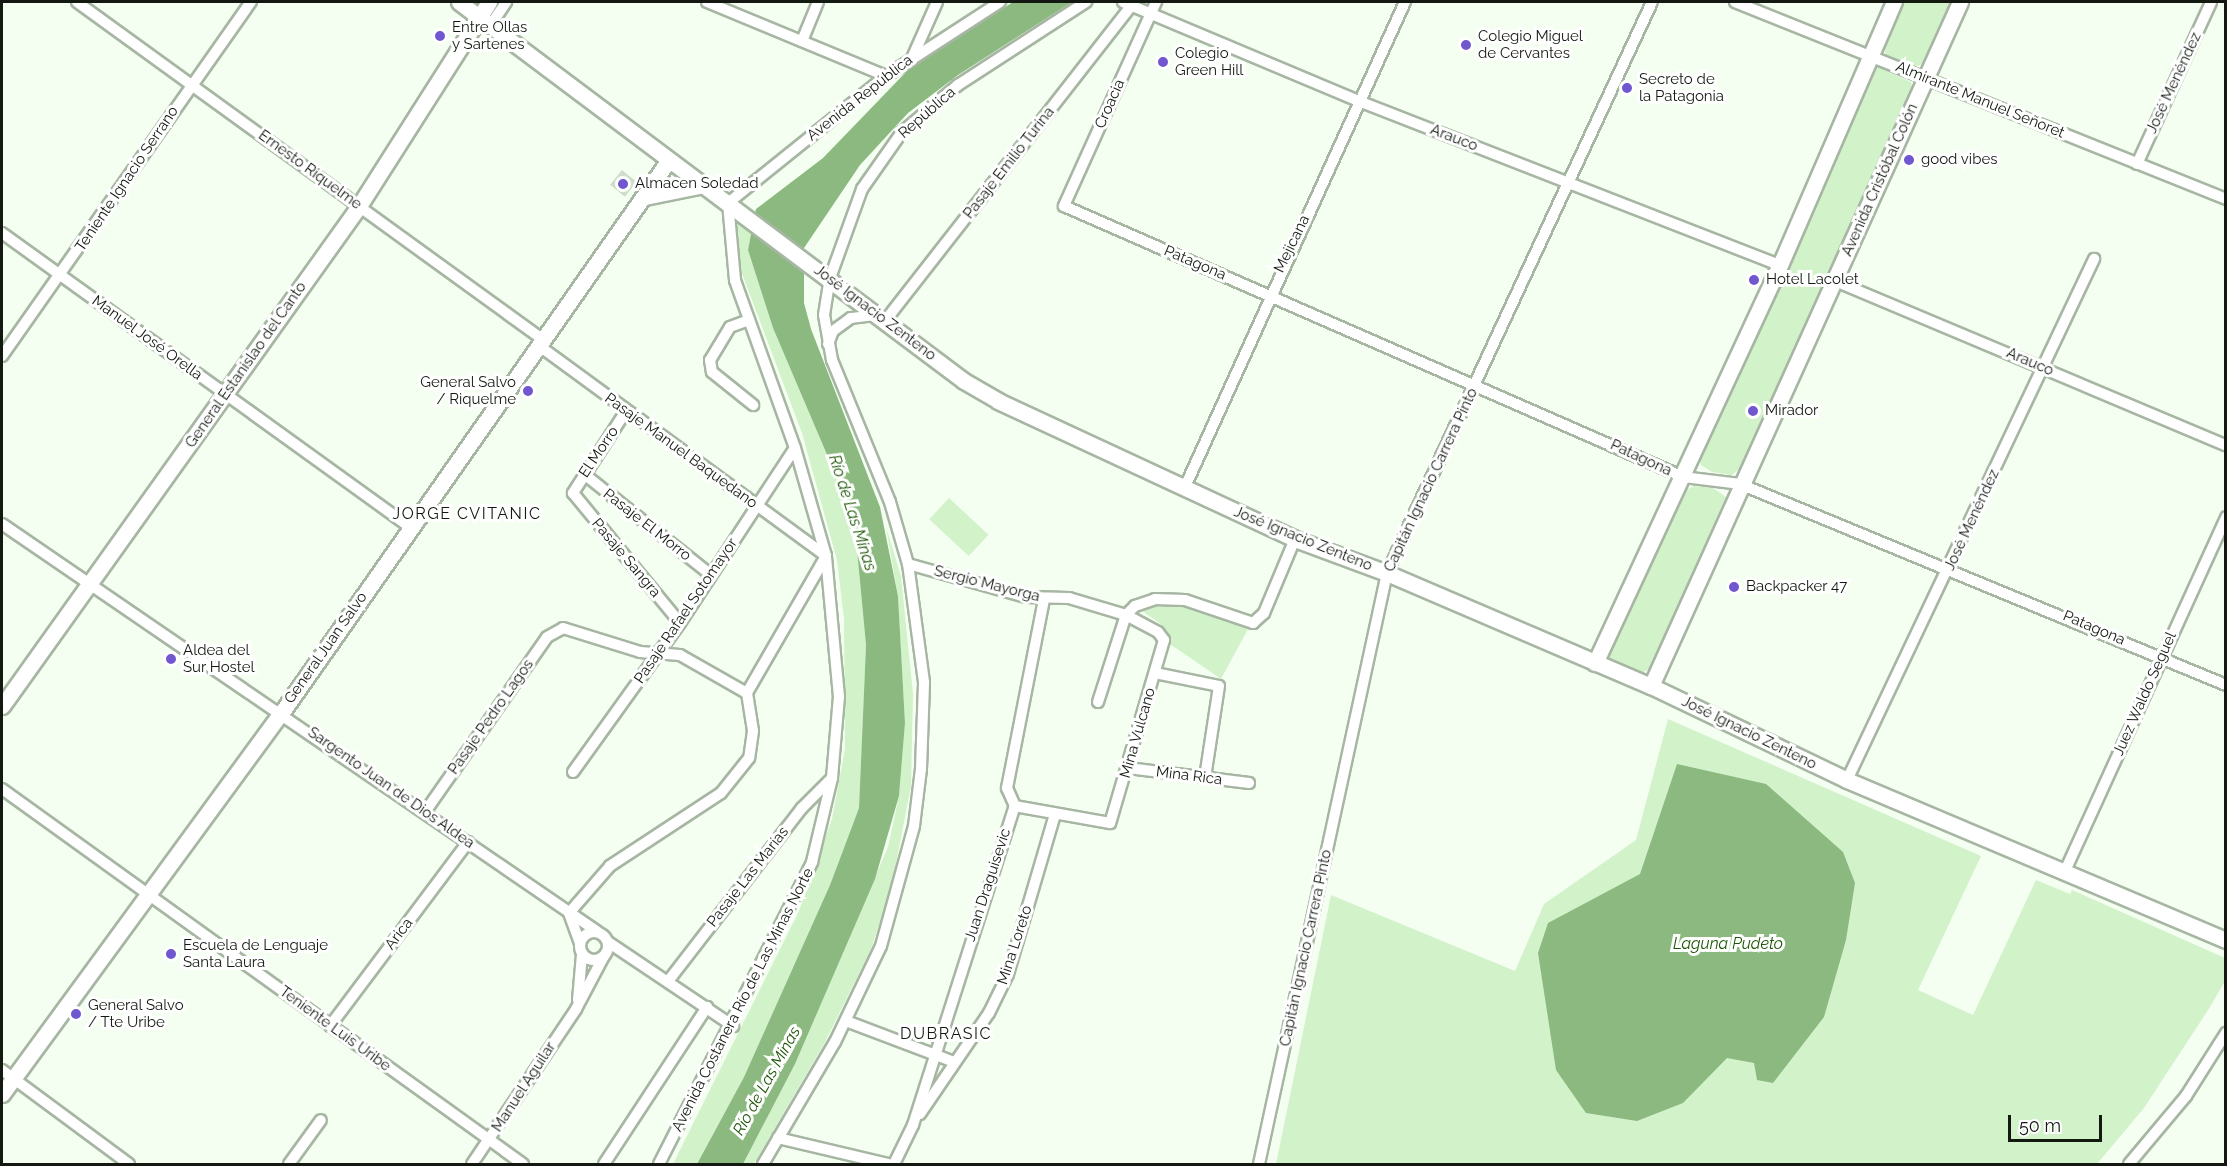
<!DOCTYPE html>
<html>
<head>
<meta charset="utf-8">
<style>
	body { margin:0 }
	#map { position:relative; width:2227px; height:1166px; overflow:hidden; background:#f4fff2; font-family:Raleway,sans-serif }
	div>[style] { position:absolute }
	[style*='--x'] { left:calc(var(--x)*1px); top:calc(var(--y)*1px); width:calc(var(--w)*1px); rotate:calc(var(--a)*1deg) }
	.green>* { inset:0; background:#d2f2ca; transform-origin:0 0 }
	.water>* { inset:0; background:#8cb980 }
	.building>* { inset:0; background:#cedeca; transform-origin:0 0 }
	.roads { filter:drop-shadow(2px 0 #a7b6a3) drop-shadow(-2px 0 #a7b6a3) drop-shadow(0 2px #a7b6a3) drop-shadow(0 -2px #a7b6a3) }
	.street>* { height:10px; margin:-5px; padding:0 5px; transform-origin:5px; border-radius:5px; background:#fff }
	.street>.ring { margin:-5px; padding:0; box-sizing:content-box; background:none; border:10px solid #fff; border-radius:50% }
	.secondary>* { height:15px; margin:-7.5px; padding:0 7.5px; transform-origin:7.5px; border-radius:7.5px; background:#fff }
	.dots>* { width:16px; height:16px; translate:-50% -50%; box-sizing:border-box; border:3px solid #fff; border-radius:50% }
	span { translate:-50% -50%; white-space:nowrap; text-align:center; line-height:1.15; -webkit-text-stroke:6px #fff; paint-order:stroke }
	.poi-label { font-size:15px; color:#131911 }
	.left { translate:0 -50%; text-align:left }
	.right { translate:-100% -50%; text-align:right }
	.street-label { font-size:15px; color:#131911 }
	.water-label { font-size:16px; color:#1c5604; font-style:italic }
	.neighbourhood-label { font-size:16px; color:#131911; letter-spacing:1.5px }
	.frame { position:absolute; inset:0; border:3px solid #131911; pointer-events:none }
	.scale { position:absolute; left:2008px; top:1115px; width:94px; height:27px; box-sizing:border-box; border:3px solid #131911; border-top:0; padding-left:8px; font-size:18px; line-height:21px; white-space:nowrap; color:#131911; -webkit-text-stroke:4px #fff; paint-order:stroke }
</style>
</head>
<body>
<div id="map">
	<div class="green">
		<div style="clip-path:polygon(1902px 2px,1953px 2px,1926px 62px,1915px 67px,1886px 55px,1883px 46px)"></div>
		<div style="clip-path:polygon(1878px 67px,1911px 82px,1914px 93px,1739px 469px,1732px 475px,1712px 472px,1701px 465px,1698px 454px,1871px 72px)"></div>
		<div style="clip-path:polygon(735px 218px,752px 232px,748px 250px,773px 328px,854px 518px,866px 645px,859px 808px,830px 885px,744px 1077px,697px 1164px,673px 1164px,799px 911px,832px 819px,845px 749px,844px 619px,837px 560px,802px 433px,738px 263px)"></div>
		<div style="clip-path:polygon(1694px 486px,1713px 488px,1726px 497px,1649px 669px,1642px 673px,1610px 659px,1605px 650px,1680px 493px)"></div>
		<div style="left:949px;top:498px;width:54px;height:29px;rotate:43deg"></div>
		<div style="clip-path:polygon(886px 527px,901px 576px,913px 694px,911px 786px,891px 889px,871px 949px,825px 1042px,754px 1164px,743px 1164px,795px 1064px,888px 847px,899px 796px,905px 723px,898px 596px)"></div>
		<div style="clip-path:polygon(1185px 600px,1248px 629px,1221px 679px,1164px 640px,1162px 625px,1135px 606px)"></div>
		<div style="clip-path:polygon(1668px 719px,1981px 856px,1918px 990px,1973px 1015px,2036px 880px,2070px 894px,2072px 890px,2225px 958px,2225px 981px,2210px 1007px,2144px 1108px,2097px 1164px,1276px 1164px,1331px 895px,1515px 971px,1544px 904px,1636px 840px)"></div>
	</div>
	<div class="water">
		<div style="clip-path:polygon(1013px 2px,1072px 2px,958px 75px,908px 113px,860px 165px,804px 248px,804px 303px,811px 329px,880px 507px,898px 596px,905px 723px,899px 796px,875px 879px,795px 1064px,743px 1164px,697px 1164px,744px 1077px,830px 885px,859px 808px,866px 645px,854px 518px,773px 328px,748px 250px,756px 209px,823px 158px,907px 71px)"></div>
		<div style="clip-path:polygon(1677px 764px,1766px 784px,1843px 852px,1855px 883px,1846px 940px,1824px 1017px,1773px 1083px,1757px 1080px,1754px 1063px,1727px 1058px,1683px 1103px,1637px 1121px,1586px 1113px,1556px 1070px,1538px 953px,1548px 923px,1640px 874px)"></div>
	</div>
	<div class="building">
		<div style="left:622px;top:170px;width:19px;height:19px;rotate:39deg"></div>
	</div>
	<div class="roads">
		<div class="street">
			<div style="--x:77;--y:2;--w:574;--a:35.93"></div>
			<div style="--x:707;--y:2;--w:194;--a:22.5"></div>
			<div style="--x:1123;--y:2;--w:258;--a:22.8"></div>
			<div style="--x:1361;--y:102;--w:450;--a:21.3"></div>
			<div style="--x:1156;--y:2;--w:224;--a:114.3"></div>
			<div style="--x:1064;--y:206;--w:676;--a:23.64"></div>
			<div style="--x:1683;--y:477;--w:57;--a:7"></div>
			<div style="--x:1740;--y:484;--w:526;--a:22.47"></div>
			<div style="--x:1735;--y:2;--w:529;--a:21.86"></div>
			<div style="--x:490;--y:26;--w:29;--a:-56"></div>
			<div style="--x:802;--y:41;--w:42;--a:-67.7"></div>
			<div style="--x:913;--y:56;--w:59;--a:-66"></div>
			<div style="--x:2137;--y:164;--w:178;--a:-65.4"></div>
			<div style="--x:2;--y:233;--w:503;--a:35.78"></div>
			<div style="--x:1835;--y:281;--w:424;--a:22.8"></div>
			<div style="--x:749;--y:320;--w:20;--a:160"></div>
			<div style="--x:730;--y:327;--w:39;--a:121"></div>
			<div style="--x:710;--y:360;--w:12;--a:81"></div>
			<div style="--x:712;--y:372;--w:53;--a:38.8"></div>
			<div style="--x:885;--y:321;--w:405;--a:-52"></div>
			<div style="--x:828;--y:344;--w:14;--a:-69"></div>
			<div style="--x:833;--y:331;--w:22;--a:-36"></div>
			<div style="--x:851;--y:318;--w:25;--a:-7"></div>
			<div style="--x:538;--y:345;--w:357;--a:36.2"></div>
			<div style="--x:826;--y:556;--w:158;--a:120"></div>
			<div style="--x:747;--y:693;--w:38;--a:81"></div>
			<div style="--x:753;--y:731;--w:27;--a:98"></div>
			<div style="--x:749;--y:758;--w:45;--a:128.7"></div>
			<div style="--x:721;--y:793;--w:133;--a:146.7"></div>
			<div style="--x:610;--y:866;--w:62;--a:131.1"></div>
			<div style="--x:2;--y:356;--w:433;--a:-54.9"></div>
			<div style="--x:626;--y:411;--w:98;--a:122.9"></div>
			<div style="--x:573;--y:493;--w:168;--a:50.5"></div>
			<div style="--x:584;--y:474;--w:162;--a:38.5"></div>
			<div style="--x:1184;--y:489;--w:535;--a:-65.59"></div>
			<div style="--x:2;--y:524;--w:722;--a:34.39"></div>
			<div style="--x:908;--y:564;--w:123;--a:15.6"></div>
			<div style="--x:1026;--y:597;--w:43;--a:1.3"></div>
			<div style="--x:1069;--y:598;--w:59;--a:16.6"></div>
			<div style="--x:1126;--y:615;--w:36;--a:28"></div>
			<div style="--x:1158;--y:632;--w:10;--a:53"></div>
			<div style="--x:1164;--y:640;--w:191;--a:106.4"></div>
			<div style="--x:1110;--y:823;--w:97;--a:-169.9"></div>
			<div style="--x:1155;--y:673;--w:65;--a:11.5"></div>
			<div style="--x:1219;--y:686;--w:93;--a:98.7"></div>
			<div style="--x:1098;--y:702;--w:91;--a:-72.2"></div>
			<div style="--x:1126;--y:615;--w:13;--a:-45"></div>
			<div style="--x:1135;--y:606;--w:21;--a:-19"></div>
			<div style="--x:1155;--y:599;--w:30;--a:2"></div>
			<div style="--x:1185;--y:600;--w:72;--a:18.7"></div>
			<div style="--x:1253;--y:623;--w:15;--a:-42"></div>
			<div style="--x:1264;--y:613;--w:80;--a:-67.3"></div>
			<div style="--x:1128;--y:768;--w:122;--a:7.1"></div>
			<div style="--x:573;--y:772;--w:183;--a:-54.3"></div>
			<div style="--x:680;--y:623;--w:209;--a:-56.7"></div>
			<div style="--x:1847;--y:780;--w:577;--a:-64.63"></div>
			<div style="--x:2;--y:789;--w:642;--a:35.75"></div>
			<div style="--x:1015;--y:806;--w:20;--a:-114"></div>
			<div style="--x:1007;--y:788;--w:192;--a:-78.9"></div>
			<div style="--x:425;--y:812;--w:213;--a:-55.1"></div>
			<div style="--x:547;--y:637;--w:18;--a:-29"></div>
			<div style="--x:563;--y:628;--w:81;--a:17.3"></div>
			<div style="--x:640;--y:652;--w:40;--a:4.3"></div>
			<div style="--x:680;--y:655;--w:77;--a:29.6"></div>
			<div style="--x:2065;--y:871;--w:389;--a:-65.5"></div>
			<div style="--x:569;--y:913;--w:33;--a:70"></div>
			<div class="ring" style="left:580px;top:932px;width:18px;height:18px"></div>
			<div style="--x:608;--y:942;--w:151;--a:33.9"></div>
			<div style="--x:669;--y:980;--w:217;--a:-52.3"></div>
			<div style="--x:802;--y:808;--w:42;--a:-45"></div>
			<div style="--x:578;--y:1000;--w:46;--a:-85"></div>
			<div style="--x:846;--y:1021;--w:116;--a:20.8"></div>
			<div style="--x:330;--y:1026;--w:230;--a:-53.1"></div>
			<div style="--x:2;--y:1070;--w:158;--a:36.5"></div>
			<div style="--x:920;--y:1114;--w:122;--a:-55.7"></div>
			<div style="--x:989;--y:1013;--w:43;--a:-64"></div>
			<div style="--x:1008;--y:974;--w:167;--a:-73.6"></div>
			<div style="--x:778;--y:1138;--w:113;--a:13.3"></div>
			<div style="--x:289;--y:1164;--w:54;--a:-54"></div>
			<div style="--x:472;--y:1164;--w:187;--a:-56.1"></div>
			<div style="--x:576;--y:1009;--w:60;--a:-62.2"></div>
			<div style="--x:604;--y:1164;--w:188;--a:-56.7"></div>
			<div style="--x:659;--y:1164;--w:339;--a:-63.1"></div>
			<div style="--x:812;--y:862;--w:86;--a:-76.6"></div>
			<div style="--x:832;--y:778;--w:81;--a:-85.1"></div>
			<div style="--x:839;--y:697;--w:142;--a:-95.3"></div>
			<div style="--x:826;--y:556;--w:112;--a:-106"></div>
			<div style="--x:795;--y:448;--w:178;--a:-109.7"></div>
			<div style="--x:735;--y:280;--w:77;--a:-95.2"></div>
			<div style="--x:728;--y:203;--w:203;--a:-38.8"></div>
			<div style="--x:886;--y:76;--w:136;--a:-33"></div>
			<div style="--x:763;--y:1164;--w:142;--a:-59.5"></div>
			<div style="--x:835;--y:1042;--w:106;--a:-64.4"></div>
			<div style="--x:881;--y:946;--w:124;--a:-74.6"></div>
			<div style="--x:914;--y:826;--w:57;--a:-83"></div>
			<div style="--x:921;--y:769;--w:87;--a:-88"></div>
			<div style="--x:924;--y:682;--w:119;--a:-97.7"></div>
			<div style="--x:908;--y:564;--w:65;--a:-106.2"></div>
			<div style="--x:890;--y:502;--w:153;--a:-112.2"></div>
			<div style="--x:832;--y:360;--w:46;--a:-100.1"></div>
			<div style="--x:824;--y:315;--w:37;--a:-81"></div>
			<div style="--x:830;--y:278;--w:95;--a:-70.2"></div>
			<div style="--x:862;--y:189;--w:70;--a:-54.9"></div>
			<div style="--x:902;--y:132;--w:73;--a:-40"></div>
			<div style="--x:958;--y:85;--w:153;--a:-33"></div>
			<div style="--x:894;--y:1164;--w:43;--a:-64"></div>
			<div style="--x:913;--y:1125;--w:335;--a:-72.3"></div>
			<div style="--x:1259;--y:1164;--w:605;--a:-77.78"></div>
			<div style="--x:1387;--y:573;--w:629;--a:-65.1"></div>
			<div style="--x:2129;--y:1164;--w:89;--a:-50"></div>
			<div style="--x:2186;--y:1096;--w:75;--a:-57.6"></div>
		</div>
		<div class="secondary">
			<div style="--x:459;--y:2;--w:631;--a:36.89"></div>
			<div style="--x:964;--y:381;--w:39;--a:30"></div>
			<div style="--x:998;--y:401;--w:327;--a:24.9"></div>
			<div style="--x:1295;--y:539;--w:98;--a:20.3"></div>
			<div style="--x:1387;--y:573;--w:287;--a:23.2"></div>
			<div style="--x:1651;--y:686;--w:217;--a:25.6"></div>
			<div style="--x:1847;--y:780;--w:411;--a:22.9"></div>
			<div style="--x:645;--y:197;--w:59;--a:-11.7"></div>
			<div style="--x:1595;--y:663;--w:439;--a:-65.1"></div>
			<div style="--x:1780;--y:265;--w:287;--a:-66.6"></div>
			<div style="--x:1651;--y:686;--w:751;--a:-65.69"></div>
			<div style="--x:2;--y:706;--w:614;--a:-54.47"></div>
			<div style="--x:359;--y:206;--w:242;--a:-57.5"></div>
			<div style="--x:2;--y:1094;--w:474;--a:-53.8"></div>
			<div style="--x:282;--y:712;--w:674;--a:-54.97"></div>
		</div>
	</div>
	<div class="dots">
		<div style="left:440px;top:36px;background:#7056cf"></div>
		<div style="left:1466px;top:45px;background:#7056cf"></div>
		<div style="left:1163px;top:62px;background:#7056cf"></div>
		<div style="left:1627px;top:88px;background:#7056cf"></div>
		<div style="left:1909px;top:160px;background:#7056cf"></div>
		<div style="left:623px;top:184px;background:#7056cf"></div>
		<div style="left:1754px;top:280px;background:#7056cf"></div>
		<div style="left:528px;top:391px;background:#7056cf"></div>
		<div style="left:1753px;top:411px;background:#7056cf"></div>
		<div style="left:1734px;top:587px;background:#7056cf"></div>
		<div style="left:171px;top:659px;background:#7056cf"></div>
		<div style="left:171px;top:954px;background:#7056cf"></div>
		<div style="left:76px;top:1014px;background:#7056cf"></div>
	</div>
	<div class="poi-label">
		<span class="left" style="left:452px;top:36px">Entre Ollas<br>y Sartenes</span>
		<span class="left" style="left:1478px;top:45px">Colegio Miguel<br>de Cervantes</span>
		<span class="left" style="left:1175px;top:62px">Colegio<br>Green Hill</span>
		<span class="left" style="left:1639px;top:88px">Secreto de<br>la Patagonia</span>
		<span class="left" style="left:1921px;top:160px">good vibes</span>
		<span class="left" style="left:635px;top:184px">Almacen Soledad</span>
		<span class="left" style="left:1766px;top:280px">Hotel Lacolet</span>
		<span class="right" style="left:516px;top:391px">General Salvo<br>/ Riquelme</span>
		<span class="left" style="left:1765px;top:411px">Mirador</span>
		<span class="left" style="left:1746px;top:587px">Backpacker 47</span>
		<span class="left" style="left:183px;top:659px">Aldea del<br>Sur Hostel</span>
		<span class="left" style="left:183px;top:954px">Escuela de Lenguaje<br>Santa Laura</span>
		<span class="left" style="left:88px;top:1014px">General Salvo<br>/ Tte Uribe</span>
	</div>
	<div class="street-label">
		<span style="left:2174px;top:83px;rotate:-65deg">José Menéndez</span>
		<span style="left:860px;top:98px;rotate:-38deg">Avenida República</span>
		<span style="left:1980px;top:100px;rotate:22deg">Almirante Manuel Señoret</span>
		<span style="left:1110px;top:104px;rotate:-66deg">Croacia</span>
		<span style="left:927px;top:113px;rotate:-41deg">República</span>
		<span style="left:1454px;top:138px;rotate:21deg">Arauco</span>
		<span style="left:1009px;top:163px;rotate:-52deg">Pasaje Emilio Turina</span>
		<span style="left:310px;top:170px;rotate:36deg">Ernesto Riquelme</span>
		<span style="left:127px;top:179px;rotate:-56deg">Teniente Ignacio Serrano</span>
		<span style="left:1880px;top:180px;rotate:-66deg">Avenida Cristóbal Colón</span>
		<span style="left:1292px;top:244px;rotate:-64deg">Mejicana</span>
		<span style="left:1195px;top:263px;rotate:23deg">Patagona</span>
		<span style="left:875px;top:313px;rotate:37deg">José Ignacio Zenteno</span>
		<span style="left:147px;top:338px;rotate:36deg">Manuel José Orella</span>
		<span style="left:2030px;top:362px;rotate:23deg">Arauco</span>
		<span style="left:246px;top:365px;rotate:-55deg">General Estanislao del Canto</span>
		<span style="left:681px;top:451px;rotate:36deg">Pasaje Manuel Baquedano</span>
		<span style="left:599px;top:452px;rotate:-56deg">El Morro</span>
		<span style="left:1641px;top:458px;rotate:25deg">Patagona</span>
		<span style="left:1431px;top:480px;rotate:-65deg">Capitán Ignacio Carrera Pinto</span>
		<span style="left:1972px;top:520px;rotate:-65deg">José Menéndez</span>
		<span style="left:647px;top:525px;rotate:38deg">Pasaje El Morro</span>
		<span style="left:1303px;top:539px;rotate:22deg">José Ignacio Zenteno</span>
		<span style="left:626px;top:558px;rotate:50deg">Pasaje Sangra</span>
		<span style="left:987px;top:584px;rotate:14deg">Sergio Mayorga</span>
		<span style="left:686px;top:611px;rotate:-56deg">Pasaje Rafael Sotomayor</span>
		<span style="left:2094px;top:628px;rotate:23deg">Patagona</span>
		<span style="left:326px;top:648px;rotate:-55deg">General Juan Salvo</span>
		<span style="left:2145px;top:694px;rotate:-66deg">Juez Waldo Seguel</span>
		<span style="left:491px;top:717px;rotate:-55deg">Pasaje Pedro Lagos</span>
		<span style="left:1138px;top:733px;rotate:-74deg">Mina Vulcano</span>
		<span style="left:1749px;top:733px;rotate:26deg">José Ignacio Zenteno</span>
		<span style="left:1189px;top:776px;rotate:7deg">Mina Rica</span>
		<span style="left:391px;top:788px;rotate:35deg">Sargento Juan de Dios Aldea</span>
		<span style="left:748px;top:877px;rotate:-52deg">Pasaje Las Marías</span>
		<span style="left:988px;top:885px;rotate:-72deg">Juan Draguisevic</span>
		<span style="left:399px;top:934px;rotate:-53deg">Arica</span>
		<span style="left:1015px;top:945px;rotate:-72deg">Mina Loreto</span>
		<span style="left:1306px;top:948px;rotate:-78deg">Capitán Ignacio Carrera Pinto</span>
		<span style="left:743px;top:1000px;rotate:-63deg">Avenida Costanera Río de Las Minas Norte</span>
		<span style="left:335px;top:1029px;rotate:36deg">Teniente Luis Uribe</span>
		<span style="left:524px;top:1087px;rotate:-57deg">Manuel Aguilar</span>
	</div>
	<div class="water-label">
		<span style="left:852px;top:513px;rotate:72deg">Río de Las Minas</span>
		<span style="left:1728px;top:944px">Laguna Pudeto</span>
		<span style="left:767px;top:1081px;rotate:-61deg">Río de Las Minas</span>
	</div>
	<div class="neighbourhood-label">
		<span style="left:467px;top:514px">JORGE CVITANIC</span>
		<span style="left:946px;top:1034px">DUBRASIC</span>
	</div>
	<div class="frame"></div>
	<div class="scale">50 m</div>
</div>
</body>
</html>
